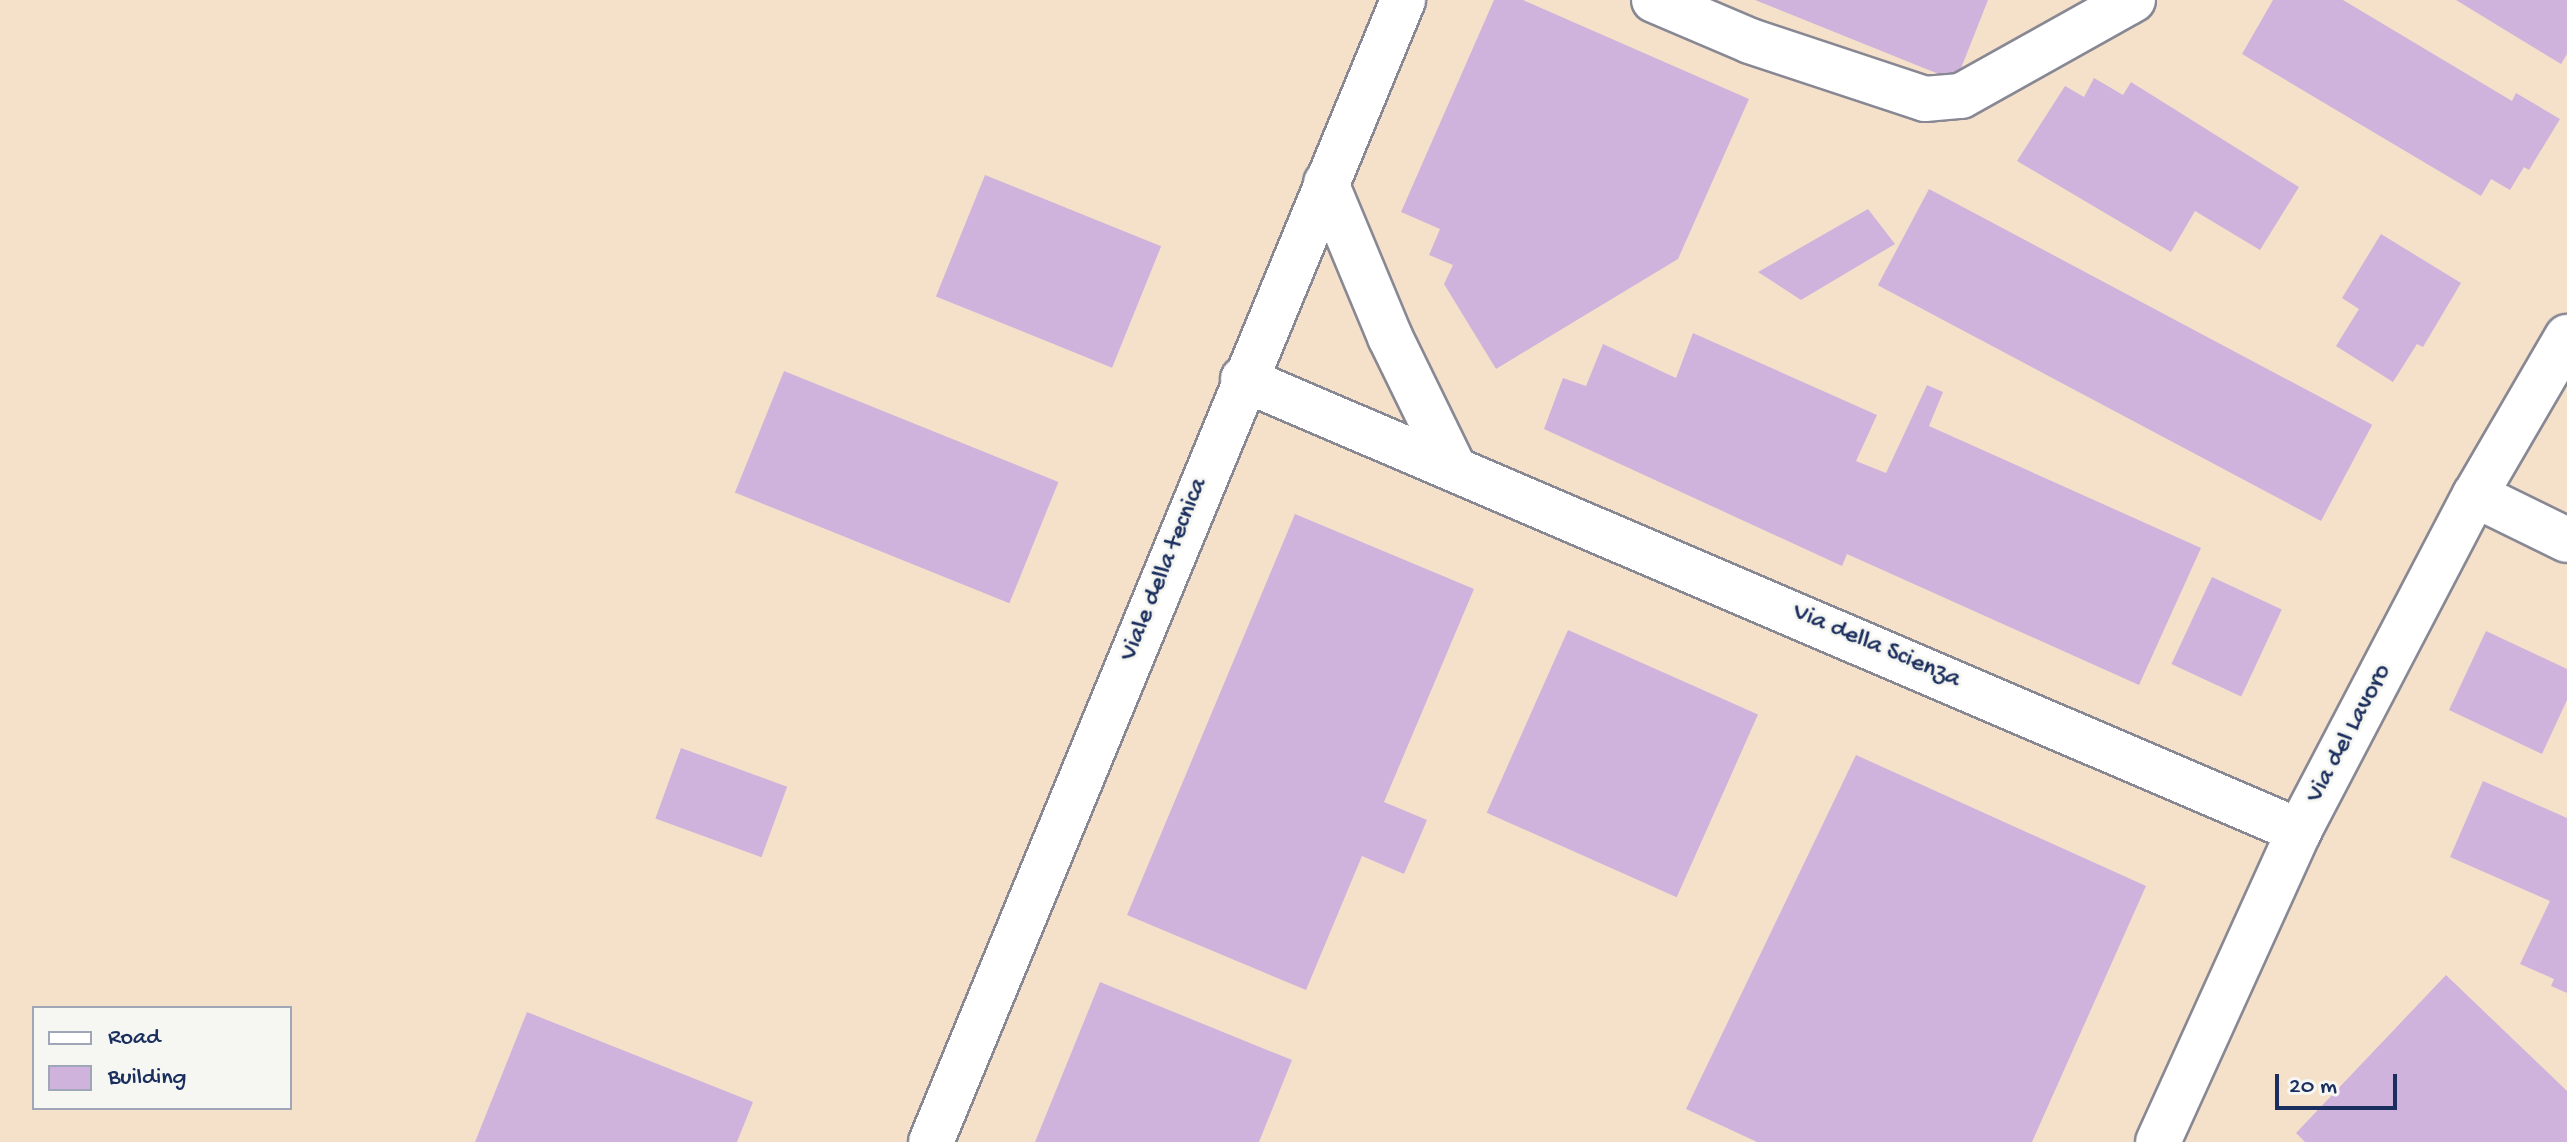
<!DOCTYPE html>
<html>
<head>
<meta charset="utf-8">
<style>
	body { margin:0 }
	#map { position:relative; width:2567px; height:1142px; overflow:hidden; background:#f5e1ca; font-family:"Gochi Hand",sans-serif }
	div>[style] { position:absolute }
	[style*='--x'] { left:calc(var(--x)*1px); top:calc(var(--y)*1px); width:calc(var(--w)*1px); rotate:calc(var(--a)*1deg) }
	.building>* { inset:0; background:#d0b3dc; transform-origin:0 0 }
	.roads { filter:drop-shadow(2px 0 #888894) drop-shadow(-2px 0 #888894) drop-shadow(0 2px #888894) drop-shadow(0 -2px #888894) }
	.minor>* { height:44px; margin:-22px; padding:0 22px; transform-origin:22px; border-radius:22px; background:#fff }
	span { translate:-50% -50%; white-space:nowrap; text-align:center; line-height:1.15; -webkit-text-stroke:6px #f6f6f2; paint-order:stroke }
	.street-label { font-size:26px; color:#1b2f5e }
	.legend { position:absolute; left:32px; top:1006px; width:260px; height:104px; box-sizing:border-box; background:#f6f6f2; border:2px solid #9ea6b7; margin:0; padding:10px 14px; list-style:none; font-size:24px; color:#1b2f5e }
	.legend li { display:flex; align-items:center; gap:16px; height:40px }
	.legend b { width:40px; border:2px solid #9ea6b7 }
	.scale { position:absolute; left:2275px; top:1074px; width:122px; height:36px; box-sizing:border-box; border:4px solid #1b2f5e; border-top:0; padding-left:10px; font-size:24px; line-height:28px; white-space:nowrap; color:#1b2f5e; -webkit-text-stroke:6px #f6f6f2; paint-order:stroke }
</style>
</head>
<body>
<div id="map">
	<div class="building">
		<div style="clip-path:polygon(1494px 0,1523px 0,1749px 99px,1678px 259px,1496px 369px,1444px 284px,1453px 265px,1429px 255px,1440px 229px,1401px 212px)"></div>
		<div style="clip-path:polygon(1755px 0,1988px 0,1956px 81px)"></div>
		<div style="clip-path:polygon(2273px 0,2343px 0,2512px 101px,2516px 93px,2560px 119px,2529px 170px,2524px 167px,2510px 190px,2491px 179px,2481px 196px,2242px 54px)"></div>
		<div style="clip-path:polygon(2456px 0,2567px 0,2567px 54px,2561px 64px)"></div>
		<div style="clip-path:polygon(2094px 78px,2123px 95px,2131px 82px,2299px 187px,2260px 250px,2195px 211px,2171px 252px,2017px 161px,2065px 86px,2084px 97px)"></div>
		<div style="left:985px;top:175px;width:190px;height:131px;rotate:22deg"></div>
		<div style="left:1929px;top:189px;width:502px;height:109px;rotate:28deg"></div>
		<div style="clip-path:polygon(1868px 209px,1895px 244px,1801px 300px,1758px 272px)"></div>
		<div style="clip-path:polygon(2381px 234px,2461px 283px,2423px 347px,2417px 344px,2393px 382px,2336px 346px,2359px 309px,2342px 298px)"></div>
		<div style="clip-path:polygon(1693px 333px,1877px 415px,1856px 461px,1886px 473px,1927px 385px,1943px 392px,1929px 426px,2201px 548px,2139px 685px,1847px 554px,1842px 566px,1544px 429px,1563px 378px,1586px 386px,1603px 344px,1676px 378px)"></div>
		<div style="left:784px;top:371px;width:296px;height:131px;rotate:22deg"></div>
		<div style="clip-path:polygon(1295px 514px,1474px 589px,1384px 802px,1427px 820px,1404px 874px,1362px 856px,1306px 990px,1127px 915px)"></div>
		<div style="left:2212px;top:577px;width:77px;height:96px;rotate:25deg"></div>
		<div style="left:1568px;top:630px;width:208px;height:200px;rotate:24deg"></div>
		<div style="clip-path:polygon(2486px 631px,2567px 669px,2567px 700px,2542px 754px,2449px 710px)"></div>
		<div style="left:681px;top:748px;width:113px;height:75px;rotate:20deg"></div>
		<div style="clip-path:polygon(1856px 755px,2146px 886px,2032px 1142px,1757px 1142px,1686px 1109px)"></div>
		<div style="clip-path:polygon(2483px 781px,2567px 818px,2567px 993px,2551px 986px,2554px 979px,2520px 964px,2550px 901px,2450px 857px)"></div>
		<div style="clip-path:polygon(2446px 975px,2567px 1091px,2567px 1142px,2305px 1142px,2296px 1133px)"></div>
		<div style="clip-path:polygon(1100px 982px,1292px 1060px,1259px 1142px,1035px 1142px)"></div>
		<div style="clip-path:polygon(527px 1012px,753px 1102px,737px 1142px,475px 1142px)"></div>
	</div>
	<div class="roads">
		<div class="minor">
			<div style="--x:1654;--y:0;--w:104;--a:23.1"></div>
			<div style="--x:1750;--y:41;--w:184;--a:18.3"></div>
			<div style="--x:1925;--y:99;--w:36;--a:-5"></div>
			<div style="--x:1961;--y:96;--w:197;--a:-29.2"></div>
			<div style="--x:1326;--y:183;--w:167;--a:67.4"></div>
			<div style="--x:1390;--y:337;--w:141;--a:64"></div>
			<div style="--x:1243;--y:379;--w:1149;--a:23.17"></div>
			<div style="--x:2475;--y:495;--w:102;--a:26.1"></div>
			<div style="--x:931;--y:1142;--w:1236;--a:-67.54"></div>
			<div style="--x:2158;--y:1142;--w:341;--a:-65.6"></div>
			<div style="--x:2299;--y:831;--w:379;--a:-62.4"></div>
			<div style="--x:2475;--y:495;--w:183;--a:-59.8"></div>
		</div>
	</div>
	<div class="street-label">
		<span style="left:1165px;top:570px;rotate:-68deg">Viale della tecnica</span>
		<span style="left:1876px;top:647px;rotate:23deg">Via della Scienza</span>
		<span style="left:2350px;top:734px;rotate:-62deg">Via del Lavoro</span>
	</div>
	<ul class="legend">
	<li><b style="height:10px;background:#fff"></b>Road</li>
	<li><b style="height:22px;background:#d0b3dc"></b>Building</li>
	</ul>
	<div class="scale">20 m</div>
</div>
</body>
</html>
